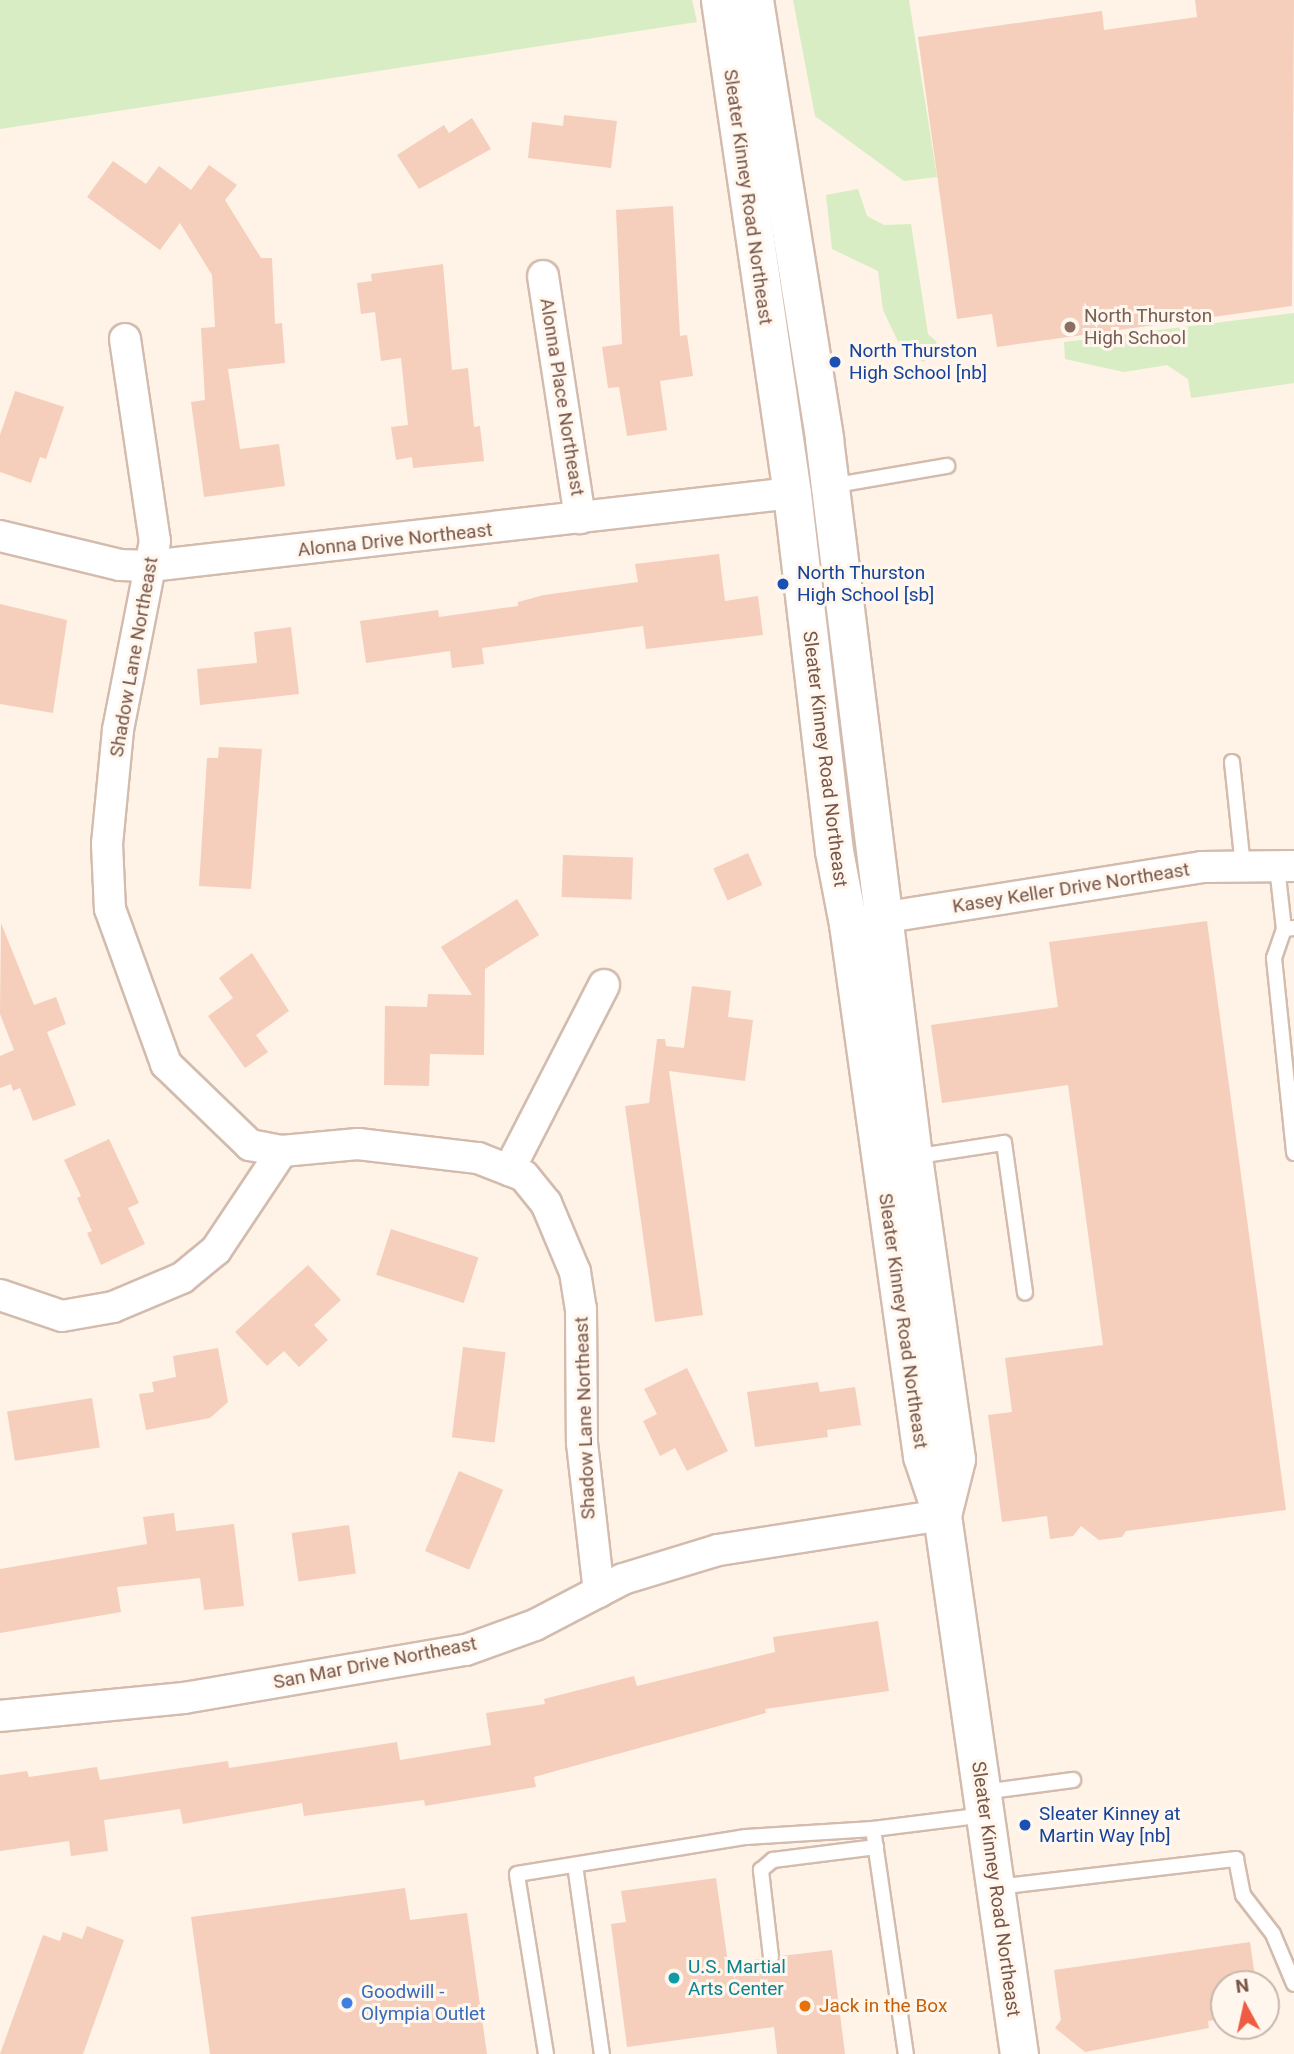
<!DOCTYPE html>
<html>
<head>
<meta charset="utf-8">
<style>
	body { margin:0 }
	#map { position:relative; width:1294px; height:2054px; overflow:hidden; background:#fef3e6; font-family:Roboto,sans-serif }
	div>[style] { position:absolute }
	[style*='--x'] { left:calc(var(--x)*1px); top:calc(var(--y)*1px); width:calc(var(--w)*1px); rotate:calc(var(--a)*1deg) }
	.green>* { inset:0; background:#d8edc3 }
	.building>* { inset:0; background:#f5cebc; transform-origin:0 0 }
	.roads { filter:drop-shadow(2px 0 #d3bbad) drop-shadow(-2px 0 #d3bbad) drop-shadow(0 2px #d3bbad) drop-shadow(0 -2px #d3bbad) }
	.service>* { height:14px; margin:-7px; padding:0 7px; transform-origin:7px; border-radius:7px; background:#fff }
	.minor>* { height:30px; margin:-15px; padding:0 15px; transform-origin:15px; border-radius:15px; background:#fff }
	.tertiary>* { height:37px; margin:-18.5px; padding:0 18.5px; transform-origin:18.5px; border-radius:18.5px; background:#fff }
	.dots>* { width:19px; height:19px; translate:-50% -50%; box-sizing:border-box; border:4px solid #fff7ee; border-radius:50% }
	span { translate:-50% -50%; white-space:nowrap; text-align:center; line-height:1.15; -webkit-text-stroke:6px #fff7ee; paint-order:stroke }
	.street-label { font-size:19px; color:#795648 }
	.education-label { font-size:19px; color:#785e54 }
	.left { translate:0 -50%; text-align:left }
	.transit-label { font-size:19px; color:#164399 }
	.culture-label { font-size:19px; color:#0d838f }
	.shop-label { font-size:19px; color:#366cbe }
	.food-label { font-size:19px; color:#c56008 }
	.north { position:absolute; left:1210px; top:1970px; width:70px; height:70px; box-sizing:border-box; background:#fff7ee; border:2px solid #c9b7ac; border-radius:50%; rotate:352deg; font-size:19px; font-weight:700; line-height:28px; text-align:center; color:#795648 }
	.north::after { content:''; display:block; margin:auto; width:24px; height:32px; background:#ef5b43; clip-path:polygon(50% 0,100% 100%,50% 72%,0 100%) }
</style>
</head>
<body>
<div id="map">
	<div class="green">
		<div style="clip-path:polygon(0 0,692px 0,697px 22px,0 129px)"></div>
		<div style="clip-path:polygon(793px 0,909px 0,937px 177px,904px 181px,815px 116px)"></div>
		<div style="clip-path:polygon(858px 189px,867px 216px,884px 225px,911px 224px,928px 334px,937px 342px,924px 362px,902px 350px,883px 310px,878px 271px,832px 249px,826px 195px)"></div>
		<div style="clip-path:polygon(1294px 313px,1294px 383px,1191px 398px,1188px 379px,1167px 365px,1124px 372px,1065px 359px,1064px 342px)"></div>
	</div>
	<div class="building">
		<div style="clip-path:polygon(1195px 0,1294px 0,1292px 306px,997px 347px,992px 314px,957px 319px,918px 37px,1102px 11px,1104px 30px,1197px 17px)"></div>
		<div style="clip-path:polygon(564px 115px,617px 121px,611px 168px,528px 158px,532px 122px,563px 126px)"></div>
		<div style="clip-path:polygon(472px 118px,491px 149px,419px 189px,397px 155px,444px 125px,449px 133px)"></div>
		<div style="clip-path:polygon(113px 161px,146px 184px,159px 166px,191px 190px,209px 165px,237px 185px,225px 200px,261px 258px,272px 258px,275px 324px,282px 323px,285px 363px,228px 369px,240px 449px,279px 444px,285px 486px,204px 497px,191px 402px,205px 400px,201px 328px,215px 327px,212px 275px,180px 223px,160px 250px,87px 197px)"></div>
		<div style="clip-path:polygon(673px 206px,680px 336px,687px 335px,693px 376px,660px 381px,667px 430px,627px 436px,619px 387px,608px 388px,602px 347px,622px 344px,616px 210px)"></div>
		<div style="clip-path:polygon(443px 264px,452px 370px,468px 368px,474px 427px,480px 426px,484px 461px,413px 468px,412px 457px,396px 460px,391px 427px,408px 425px,401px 358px,381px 361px,375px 312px,361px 314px,357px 283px,372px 281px,371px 274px)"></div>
		<div style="clip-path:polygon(15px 391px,64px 407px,46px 459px,40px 457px,31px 483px,0 472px,0 435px)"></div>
		<div style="clip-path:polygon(719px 554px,725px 601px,758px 596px,763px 635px,646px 649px,643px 626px,482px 648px,484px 664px,452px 668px,450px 651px,366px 663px,360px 621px,438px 610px,439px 617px,518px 606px,518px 602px,544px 595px,638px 582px,635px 564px)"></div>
		<div style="clip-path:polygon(0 604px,67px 620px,53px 713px,0 704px)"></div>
		<div style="clip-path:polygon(291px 627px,299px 694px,200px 705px,197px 669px,257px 663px,254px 632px)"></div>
		<div style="clip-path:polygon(219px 747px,262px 749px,251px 889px,199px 886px,207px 758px,218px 758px)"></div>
		<div style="left:748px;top:853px;width:35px;height:38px;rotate:66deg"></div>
		<div style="left:563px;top:855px;width:70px;height:42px;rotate:2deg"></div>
		<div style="clip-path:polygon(517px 899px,539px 935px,485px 969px,484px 1055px,430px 1054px,429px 1086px,384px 1085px,385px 1006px,427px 1007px,428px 994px,472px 995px,441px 947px)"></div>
		<div style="clip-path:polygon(1207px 921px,1286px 1510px,1126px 1531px,1122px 1537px,1099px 1540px,1081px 1526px,1073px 1536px,1050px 1539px,1047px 1516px,1002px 1522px,988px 1415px,1012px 1412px,1005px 1358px,1103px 1345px,1068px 1085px,942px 1103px,931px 1025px,1058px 1007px,1049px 942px)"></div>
		<div style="clip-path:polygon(1px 923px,34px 1005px,56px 997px,66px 1024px,47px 1032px,76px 1105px,33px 1121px,20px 1088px,13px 1091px,11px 1084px,0 1088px,0 1056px,14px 1050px,0 1014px)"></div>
		<div style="clip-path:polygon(252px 953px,289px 1011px,256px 1035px,268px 1052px,245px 1068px,208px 1016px,233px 998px,219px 978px)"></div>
		<div style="clip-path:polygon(692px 986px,731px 991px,728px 1017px,753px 1020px,745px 1081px,669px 1071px,703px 1315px,655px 1322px,625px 1106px,649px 1103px,657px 1039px,665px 1039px,666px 1046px,684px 1048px)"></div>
		<div style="clip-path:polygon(109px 1139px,139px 1203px,128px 1208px,145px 1244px,101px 1265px,87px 1233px,92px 1231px,77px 1198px,81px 1196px,64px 1160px)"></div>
		<div style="left:391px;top:1229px;width:92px;height:48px;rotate:18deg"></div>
		<div style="clip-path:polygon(308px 1265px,341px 1300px,314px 1325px,328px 1340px,299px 1367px,284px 1351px,267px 1366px,235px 1332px)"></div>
		<div style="left:463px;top:1347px;width:43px;height:91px;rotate:7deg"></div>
		<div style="clip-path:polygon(218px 1348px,228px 1402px,210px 1418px,146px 1430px,139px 1394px,154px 1392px,152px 1382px,176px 1377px,173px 1356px)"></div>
		<div style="clip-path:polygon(687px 1368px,728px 1451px,687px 1471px,675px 1448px,660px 1456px,643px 1421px,657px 1414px,644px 1389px)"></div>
		<div style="clip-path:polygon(818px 1382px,820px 1392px,855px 1387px,861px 1425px,827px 1430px,828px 1437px,755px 1447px,747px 1392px)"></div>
		<div style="left:92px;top:1398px;width:50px;height:86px;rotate:81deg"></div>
		<div style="left:459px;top:1471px;width:48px;height:87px;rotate:23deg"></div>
		<div style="clip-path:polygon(174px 1513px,176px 1531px,234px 1524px,244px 1606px,204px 1610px,200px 1578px,117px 1587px,121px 1612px,0 1633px,0 1569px,147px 1544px,143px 1517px)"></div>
		<div style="left:349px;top:1525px;width:49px;height:58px;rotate:82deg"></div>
		<div style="clip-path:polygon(878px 1621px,889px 1691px,765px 1709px,766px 1713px,534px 1777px,536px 1787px,425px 1806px,424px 1800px,304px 1816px,302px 1803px,183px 1824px,180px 1809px,104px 1820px,108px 1851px,71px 1856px,69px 1841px,0 1851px,0 1775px,27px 1771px,29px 1777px,97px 1767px,100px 1780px,228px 1761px,229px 1768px,397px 1742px,400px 1760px,491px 1745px,486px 1713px,545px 1704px,544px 1699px,634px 1676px,637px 1686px,775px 1652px,773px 1637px)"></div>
		<div style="clip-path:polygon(716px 1878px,728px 1963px,762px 1959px,773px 1966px,781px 1956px,832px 1950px,845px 2054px,777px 2054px,774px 2027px,627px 2047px,611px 1924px,626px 1922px,621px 1891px)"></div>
		<div style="clip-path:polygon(405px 1888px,410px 1920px,467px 1913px,487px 2054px,210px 2054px,191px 1917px)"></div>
		<div style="clip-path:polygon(87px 1926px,124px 1940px,83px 2054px,0 2054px,43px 1935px,60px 1941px,63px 1932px,82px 1939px)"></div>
		<div style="clip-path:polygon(1250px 1942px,1256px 1984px,1224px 1984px,1224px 2019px,1208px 2021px,1209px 2028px,1085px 2052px,1055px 2028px,1061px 2020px,1054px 1970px)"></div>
	</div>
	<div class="roads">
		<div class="service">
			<div style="--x:831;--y:486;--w:118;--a:-9.8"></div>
			<div style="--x:1232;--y:762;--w:106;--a:84"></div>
			<div style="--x:1277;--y:867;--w:62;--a:83.6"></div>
			<div style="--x:1284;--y:929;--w:10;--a:-6"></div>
			<div style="--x:1284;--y:929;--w:31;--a:109"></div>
			<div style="--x:1274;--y:958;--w:196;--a:84.1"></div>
			<div style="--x:912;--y:1157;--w:93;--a:-8.7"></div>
			<div style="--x:1004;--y:1143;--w:151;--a:82"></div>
			<div style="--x:984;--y:1792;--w:90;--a:-7.7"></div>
			<div style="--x:873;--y:1829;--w:227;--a:81.7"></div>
			<div style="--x:575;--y:1865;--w:191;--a:81.9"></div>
			<div style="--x:997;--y:1887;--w:241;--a:-6.7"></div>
			<div style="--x:1236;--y:1859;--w:37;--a:79"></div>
			<div style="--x:1243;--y:1895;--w:49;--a:52.4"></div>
			<div style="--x:1273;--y:1934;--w:54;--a:67.2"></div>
			<div style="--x:771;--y:1957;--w:88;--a:-96.6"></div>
			<div style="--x:761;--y:1870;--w:16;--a:-40"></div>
			<div style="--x:773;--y:1860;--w:104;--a:-7.2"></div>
			<div style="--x:546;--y:2054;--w:182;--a:-99.2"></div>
			<div style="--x:517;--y:1874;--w:232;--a:-9.2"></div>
			<div style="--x:746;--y:1837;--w:127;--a:-3.6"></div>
			<div style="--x:873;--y:1829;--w:113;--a:-7.1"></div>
		</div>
		<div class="minor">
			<div style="--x:543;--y:276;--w:245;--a:81.3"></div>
			<div style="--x:125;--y:339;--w:204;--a:81.6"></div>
			<div style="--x:155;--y:541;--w:193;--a:101.1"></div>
			<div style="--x:118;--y:730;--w:115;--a:95.5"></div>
			<div style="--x:107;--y:844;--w:65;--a:87.4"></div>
			<div style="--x:110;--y:909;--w:165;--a:70.1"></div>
			<div style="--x:166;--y:1064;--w:117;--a:44"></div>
			<div style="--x:250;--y:1145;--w:33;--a:11"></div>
			<div style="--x:282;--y:1151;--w:76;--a:-5.3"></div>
			<div style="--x:358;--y:1144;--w:121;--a:6.7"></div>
			<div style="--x:478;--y:1158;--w:49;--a:21.4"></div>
			<div style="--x:524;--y:1176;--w:35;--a:51"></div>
			<div style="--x:546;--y:1203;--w:75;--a:67.2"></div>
			<div style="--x:575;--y:1272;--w:37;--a:81"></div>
			<div style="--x:581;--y:1309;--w:134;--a:89.6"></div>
			<div style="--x:582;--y:1443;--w:150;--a:83.5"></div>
			<div style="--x:0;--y:536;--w:123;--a:13.6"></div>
			<div style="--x:120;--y:565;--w:30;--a:2"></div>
			<div style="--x:150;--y:566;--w:646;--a:-6.49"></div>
			<div style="--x:862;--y:921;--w:344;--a:-9"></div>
			<div style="--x:1202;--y:867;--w:92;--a:-0.6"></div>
			<div style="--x:509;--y:1170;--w:208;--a:-62.8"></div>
			<div style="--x:0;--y:1295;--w:65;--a:18.7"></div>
			<div style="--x:62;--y:1316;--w:52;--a:-10"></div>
			<div style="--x:113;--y:1307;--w:75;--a:-22.8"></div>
			<div style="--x:182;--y:1278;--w:44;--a:-39.5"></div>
			<div style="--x:216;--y:1250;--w:119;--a:-56.3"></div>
			<div style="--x:0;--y:1716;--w:185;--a:-5.6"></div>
			<div style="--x:184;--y:1698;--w:286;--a:-9.7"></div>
			<div style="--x:466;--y:1650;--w:73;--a:-19.9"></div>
			<div style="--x:535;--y:1625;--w:99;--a:-27.6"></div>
			<div style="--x:623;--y:1579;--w:99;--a:-17"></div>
			<div style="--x:718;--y:1550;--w:227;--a:-8.9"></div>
		</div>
		<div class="tertiary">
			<div style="--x:720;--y:0;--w:498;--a:81.7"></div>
			<div style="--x:792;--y:493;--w:360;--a:83.3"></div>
			<div style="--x:834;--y:851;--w:74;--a:79.1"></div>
			<div style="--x:848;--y:924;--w:537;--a:82.08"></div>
			<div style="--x:922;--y:1456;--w:62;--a:71.3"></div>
			<div style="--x:942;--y:1515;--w:544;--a:81.87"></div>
			<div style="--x:754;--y:0;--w:445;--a:80.9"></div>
			<div style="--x:824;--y:439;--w:723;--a:82.93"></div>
			<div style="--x:913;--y:1157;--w:305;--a:81.9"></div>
			<div style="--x:956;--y:1459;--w:58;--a:104"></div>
		</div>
	</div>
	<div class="dots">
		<div style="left:1070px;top:327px;background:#8d6e63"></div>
		<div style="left:835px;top:362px;background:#1a4fb4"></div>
		<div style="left:783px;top:584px;background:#1a4fb4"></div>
		<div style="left:1025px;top:1825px;background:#1a4fb4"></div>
		<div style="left:674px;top:1978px;background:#0f9aa8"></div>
		<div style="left:347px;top:2003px;background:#3f7fe0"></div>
		<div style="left:805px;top:2006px;background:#e8710a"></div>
	</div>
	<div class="street-label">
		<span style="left:748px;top:197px;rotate:82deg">Sleater Kinney Road Northeast</span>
		<span style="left:562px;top:397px;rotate:81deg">Alonna Place Northeast</span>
		<span style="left:395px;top:540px;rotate:-6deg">Alonna Drive Northeast</span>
		<span style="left:134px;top:657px;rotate:-80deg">Shadow Lane Northeast</span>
		<span style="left:825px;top:759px;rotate:83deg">Sleater Kinney Road Northeast</span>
		<span style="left:1071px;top:888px;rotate:-9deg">Kasey Keller Drive Northeast</span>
		<span style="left:903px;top:1321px;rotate:82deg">Sleater Kinney Road Northeast</span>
		<span style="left:585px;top:1418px;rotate:-92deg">Shadow Lane Northeast</span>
		<span style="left:375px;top:1663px;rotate:-11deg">San Mar Drive Northeast</span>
		<span style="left:996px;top:1889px;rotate:82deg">Sleater Kinney Road Northeast</span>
	</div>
	<div class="education-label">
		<span class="left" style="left:1084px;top:327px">North Thurston<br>High School</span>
	</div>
	<div class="transit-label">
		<span class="left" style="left:849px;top:362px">North Thurston<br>High School [nb]</span>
		<span class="left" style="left:797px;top:584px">North Thurston<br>High School [sb]</span>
		<span class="left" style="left:1039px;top:1825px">Sleater Kinney at<br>Martin Way [nb]</span>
	</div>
	<div class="culture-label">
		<span class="left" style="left:688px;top:1978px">U.S. Martial<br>Arts Center</span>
	</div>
	<div class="shop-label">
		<span class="left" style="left:361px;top:2003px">Goodwill -<br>Olympia Outlet</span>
	</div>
	<div class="food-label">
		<span class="left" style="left:819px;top:2006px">Jack in the Box</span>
	</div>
	<div class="north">N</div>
</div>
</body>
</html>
